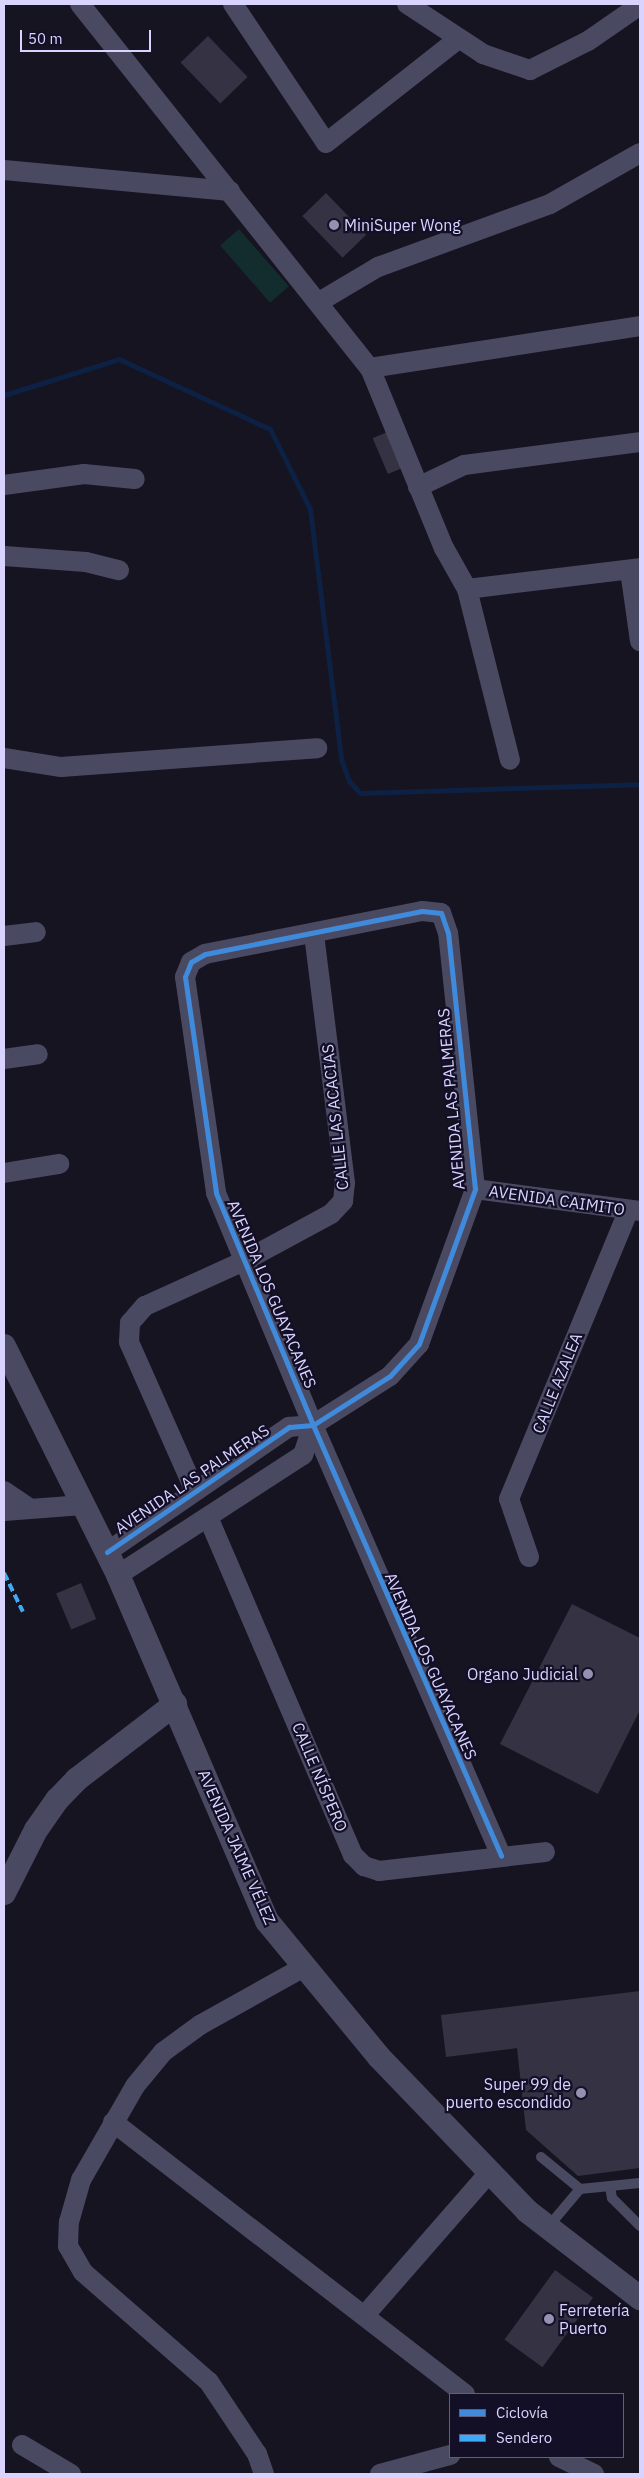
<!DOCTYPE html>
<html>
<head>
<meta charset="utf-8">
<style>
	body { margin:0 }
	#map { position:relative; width:644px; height:2478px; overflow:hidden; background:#161421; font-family:"IBM Plex Sans",sans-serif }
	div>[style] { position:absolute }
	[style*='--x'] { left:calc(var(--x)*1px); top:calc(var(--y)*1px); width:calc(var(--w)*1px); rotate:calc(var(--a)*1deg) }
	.green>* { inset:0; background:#132c2d; transform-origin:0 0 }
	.stream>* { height:5px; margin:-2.5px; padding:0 2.5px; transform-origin:2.5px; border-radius:2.5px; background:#0d2144 }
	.building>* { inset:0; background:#343243; transform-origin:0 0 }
	.service>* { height:10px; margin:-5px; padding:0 5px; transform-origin:5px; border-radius:5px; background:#4a4962 }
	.minor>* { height:20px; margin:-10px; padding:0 10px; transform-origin:10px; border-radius:10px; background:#4a4962 }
	.tertiary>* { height:24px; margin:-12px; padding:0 12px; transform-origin:12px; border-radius:12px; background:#4a4962 }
	.quiet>* { height:4px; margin-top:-2px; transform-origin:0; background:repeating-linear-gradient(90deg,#3fa9f5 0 8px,transparent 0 12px) }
	.cycleway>* { height:5px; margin:-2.5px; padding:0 2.5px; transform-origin:2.5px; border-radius:2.5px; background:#408adc }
	.dots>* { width:14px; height:14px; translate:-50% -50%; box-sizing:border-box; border:2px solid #130f26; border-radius:50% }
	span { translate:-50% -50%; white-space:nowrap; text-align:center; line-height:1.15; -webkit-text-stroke:4.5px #130f26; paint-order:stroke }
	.poi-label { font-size:16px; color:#d9d4ff }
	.left { translate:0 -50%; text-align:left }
	.right { translate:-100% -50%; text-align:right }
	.street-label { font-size:16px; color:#d9d4ff }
	.frame { position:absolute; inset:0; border:5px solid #d9d4ff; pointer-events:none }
	.legend { position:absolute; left:449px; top:2393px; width:175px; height:65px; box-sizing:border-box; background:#130f26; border:1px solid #625e7d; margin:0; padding:6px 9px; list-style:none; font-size:15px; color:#d9d4ff }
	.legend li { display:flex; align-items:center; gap:10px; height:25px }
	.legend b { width:25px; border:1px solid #625e7d }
	.scale { position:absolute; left:20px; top:30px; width:131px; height:22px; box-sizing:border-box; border:2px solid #d9d4ff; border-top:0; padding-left:6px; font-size:15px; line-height:18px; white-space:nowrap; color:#d9d4ff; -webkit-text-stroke:4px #130f26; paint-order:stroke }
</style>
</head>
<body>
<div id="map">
	<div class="green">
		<div style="left:239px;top:229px;width:76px;height:25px;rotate:49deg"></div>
	</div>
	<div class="stream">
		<div style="--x:4;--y:395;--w:121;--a:-17.4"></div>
		<div style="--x:119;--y:359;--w:166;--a:24.9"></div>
		<div style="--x:270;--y:429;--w:89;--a:63.4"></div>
		<div style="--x:310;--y:509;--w:252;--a:82.9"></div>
		<div style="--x:341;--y:759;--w:23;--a:70"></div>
		<div style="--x:349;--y:781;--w:16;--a:47"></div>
		<div style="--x:360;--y:793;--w:280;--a:-1.8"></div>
	</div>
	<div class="building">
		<div style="left:208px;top:36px;width:57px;height:38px;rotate:46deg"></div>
		<div style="left:326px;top:193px;width:58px;height:33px;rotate:46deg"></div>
		<div style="left:392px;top:430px;width:39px;height:21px;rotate:67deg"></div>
		<div style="left:81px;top:1583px;width:39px;height:27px;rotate:67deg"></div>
		<div style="clip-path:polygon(572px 1604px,640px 1638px,640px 1710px,598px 1794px,500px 1744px)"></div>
		<div style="clip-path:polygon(640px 1991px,640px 2168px,578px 2176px,526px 2130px,517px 2048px,446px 2057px,441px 2015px)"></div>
		<div style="left:555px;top:2270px;width:47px;height:86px;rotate:36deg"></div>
	</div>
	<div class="service">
		<div style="--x:541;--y:2157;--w:50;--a:39.4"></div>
		<div style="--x:610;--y:2186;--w:12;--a:81"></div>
		<div style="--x:612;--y:2198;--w:40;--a:45"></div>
		<div style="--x:548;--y:2227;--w:50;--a:-49.9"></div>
		<div style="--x:580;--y:2189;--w:60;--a:-5.7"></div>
	</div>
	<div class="minor">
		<div style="--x:80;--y:4;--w:465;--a:51.5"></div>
		<div style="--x:370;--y:368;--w:195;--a:67.7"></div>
		<div style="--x:444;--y:548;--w:47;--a:60.7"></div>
		<div style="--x:467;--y:589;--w:176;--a:75.9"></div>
		<div style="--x:233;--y:4;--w:167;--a:56.2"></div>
		<div style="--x:326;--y:143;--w:168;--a:-38.2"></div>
		<div style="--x:407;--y:4;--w:91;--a:33.3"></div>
		<div style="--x:483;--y:54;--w:50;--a:18.8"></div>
		<div style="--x:530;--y:70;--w:65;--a:-26.6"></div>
		<div style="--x:588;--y:41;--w:63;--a:-34.7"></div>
		<div style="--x:4;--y:170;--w:227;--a:5.3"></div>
		<div style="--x:319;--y:302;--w:69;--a:-30.7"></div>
		<div style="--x:378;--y:267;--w:183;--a:-20.1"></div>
		<div style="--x:550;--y:204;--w:103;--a:-29.5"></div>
		<div style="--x:370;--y:368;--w:273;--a:-8.8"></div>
		<div style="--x:4;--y:485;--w:81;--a:-7.8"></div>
		<div style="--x:84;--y:474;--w:51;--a:5.6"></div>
		<div style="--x:418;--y:487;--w:51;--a:-25.6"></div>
		<div style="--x:464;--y:465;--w:177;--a:-7.4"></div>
		<div style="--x:4;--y:556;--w:82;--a:4.2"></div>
		<div style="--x:86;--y:562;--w:34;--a:14"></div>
		<div style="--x:630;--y:570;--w:72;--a:82"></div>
		<div style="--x:467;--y:589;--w:174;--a:-6.9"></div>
		<div style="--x:4;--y:758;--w:58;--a:9"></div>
		<div style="--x:61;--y:767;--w:257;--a:-4.2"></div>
		<div style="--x:4;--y:936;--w:32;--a:-7"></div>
		<div style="--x:4;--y:1059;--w:34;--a:-8"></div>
		<div style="--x:4;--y:1173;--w:56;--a:-9.3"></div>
		<div style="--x:475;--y:1189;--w:166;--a:7.6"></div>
		<div style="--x:4;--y:1491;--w:29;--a:34"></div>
		<div style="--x:195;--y:1491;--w:163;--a:-113.9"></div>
		<div style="--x:129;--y:1342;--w:19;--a:-87"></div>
		<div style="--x:130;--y:1323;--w:23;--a:-49"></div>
		<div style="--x:145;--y:1306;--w:109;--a:-24.4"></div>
		<div style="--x:244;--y:1261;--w:99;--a:-28.4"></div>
		<div style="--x:331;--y:1214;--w:18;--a:-47"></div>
		<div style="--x:343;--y:1201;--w:18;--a:-84"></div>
		<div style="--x:345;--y:1183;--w:251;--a:-97.1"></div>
		<div style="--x:4;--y:1511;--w:79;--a:-4.3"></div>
		<div style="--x:208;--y:1517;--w:368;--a:66.8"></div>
		<div style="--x:353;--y:1855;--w:16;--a:45"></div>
		<div style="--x:364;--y:1866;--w:16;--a:18"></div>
		<div style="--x:379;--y:1871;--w:167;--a:-6.5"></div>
		<div style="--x:107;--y:1552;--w:221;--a:-34.5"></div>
		<div style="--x:289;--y:1427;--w:24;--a:-5"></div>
		<div style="--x:313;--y:1425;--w:91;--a:-32.5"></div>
		<div style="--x:390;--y:1376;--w:43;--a:-47.8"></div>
		<div style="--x:419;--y:1344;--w:165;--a:-70.1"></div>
		<div style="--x:475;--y:1189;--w:257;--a:-96"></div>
		<div style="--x:448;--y:933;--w:21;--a:-109"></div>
		<div style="--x:441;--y:913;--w:19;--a:-174"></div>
		<div style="--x:422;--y:911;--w:221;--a:168.8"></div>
		<div style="--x:205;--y:954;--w:16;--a:150"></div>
		<div style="--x:191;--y:962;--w:16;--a:112"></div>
		<div style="--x:185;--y:977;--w:218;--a:81.8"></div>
		<div style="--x:216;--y:1193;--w:251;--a:67.3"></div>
		<div style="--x:313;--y:1425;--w:470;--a:66.4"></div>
		<div style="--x:529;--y:1557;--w:61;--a:-109"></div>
		<div style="--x:509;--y:1499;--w:313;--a:-67.5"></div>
		<div style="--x:118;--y:1575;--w:221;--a:-33"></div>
		<div style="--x:303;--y:1455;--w:32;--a:-72"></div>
		<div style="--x:113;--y:2122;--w:445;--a:37.7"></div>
		<div style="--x:365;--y:2315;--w:189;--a:-48.9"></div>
		<div style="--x:22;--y:2445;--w:57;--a:30.6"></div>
		<div style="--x:559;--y:2457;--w:39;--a:26"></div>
		<div style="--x:264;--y:2474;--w:21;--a:-109"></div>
		<div style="--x:257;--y:2454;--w:87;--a:-123.7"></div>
		<div style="--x:209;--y:2382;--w:167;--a:-138.9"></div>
		<div style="--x:83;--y:2272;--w:30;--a:-120"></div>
		<div style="--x:68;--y:2246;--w:24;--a:-88"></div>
		<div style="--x:69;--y:2222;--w:44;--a:-74.1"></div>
		<div style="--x:81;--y:2180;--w:108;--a:-60.1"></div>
		<div style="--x:135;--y:2086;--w:44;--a:-50.5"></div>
		<div style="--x:163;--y:2052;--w:46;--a:-36.1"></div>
		<div style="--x:200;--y:2025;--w:117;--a:-29.2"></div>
		<div style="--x:380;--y:2474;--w:73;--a:-15.2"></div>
	</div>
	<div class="tertiary">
		<div style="--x:4;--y:1346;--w:256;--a:63.5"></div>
		<div style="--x:118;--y:1575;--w:377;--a:66.7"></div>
		<div style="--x:267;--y:1921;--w:176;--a:50.5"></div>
		<div style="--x:379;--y:2057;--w:214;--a:46.1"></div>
		<div style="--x:527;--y:2211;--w:143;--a:37.6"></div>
		<div style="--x:4;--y:1893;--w:71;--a:-63.1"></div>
		<div style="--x:36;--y:1830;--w:37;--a:-55"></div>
		<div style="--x:57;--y:1800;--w:28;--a:-46"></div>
		<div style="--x:76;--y:1780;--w:125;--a:-37.5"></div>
	</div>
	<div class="quiet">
		<div style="--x:4;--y:1573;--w:43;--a:64"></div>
	</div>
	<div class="cycleway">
		<div style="--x:107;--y:1552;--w:221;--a:-34.5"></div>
		<div style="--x:289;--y:1427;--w:24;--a:-5"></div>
		<div style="--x:313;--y:1425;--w:91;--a:-32.5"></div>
		<div style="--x:390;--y:1376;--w:43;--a:-47.8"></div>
		<div style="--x:419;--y:1344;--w:165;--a:-70.1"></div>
		<div style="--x:475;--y:1189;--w:257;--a:-96"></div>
		<div style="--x:448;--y:933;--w:21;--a:-109"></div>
		<div style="--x:441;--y:913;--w:19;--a:-174"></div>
		<div style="--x:422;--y:911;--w:221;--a:168.8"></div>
		<div style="--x:205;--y:954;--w:16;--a:150"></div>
		<div style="--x:191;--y:962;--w:16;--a:112"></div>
		<div style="--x:185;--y:977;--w:218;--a:81.8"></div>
		<div style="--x:216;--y:1193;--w:251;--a:67.3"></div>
		<div style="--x:313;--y:1425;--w:470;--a:66.4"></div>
	</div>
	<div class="dots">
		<div style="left:334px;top:225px;background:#9591b1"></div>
		<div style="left:588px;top:1674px;background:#9591b1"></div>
		<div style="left:581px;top:2093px;background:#9591b1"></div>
		<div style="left:549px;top:2319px;background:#9591b1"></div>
	</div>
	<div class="poi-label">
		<span class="left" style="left:344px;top:225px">MiniSuper Wong</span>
		<span class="right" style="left:578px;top:1674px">Organo Judicial</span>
		<span class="right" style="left:571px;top:2093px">Super 99 de<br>puerto escondido</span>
		<span class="left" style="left:559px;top:2319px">Ferretería<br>Puerto</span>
	</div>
	<div class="street-label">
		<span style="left:451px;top:1099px;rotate:-95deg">AVENIDA LAS PALMERAS</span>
		<span style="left:335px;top:1117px;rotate:-96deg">CALLE LAS ACACIAS</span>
		<span style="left:557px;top:1200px;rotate:8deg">AVENIDA CAIMITO</span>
		<span style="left:272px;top:1294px;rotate:67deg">AVENIDA LOS GUAYACANES</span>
		<span style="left:557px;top:1383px;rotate:-68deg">CALLE AZALEA</span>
		<span style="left:192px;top:1479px;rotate:-34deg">AVENIDA LAS PALMERAS</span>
		<span style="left:431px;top:1666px;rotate:66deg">AVENIDA LOS GUAYACANES</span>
		<span style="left:320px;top:1777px;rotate:67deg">CALLE NÍSPERO</span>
		<span style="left:237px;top:1847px;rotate:66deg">AVENIDA JAIME VÉLEZ</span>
	</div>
	<div class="frame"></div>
	<ul class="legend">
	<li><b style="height:6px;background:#408adc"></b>Ciclovía</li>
	<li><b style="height:6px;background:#3fa9f5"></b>Sendero</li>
	</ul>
	<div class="scale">50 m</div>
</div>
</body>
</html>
